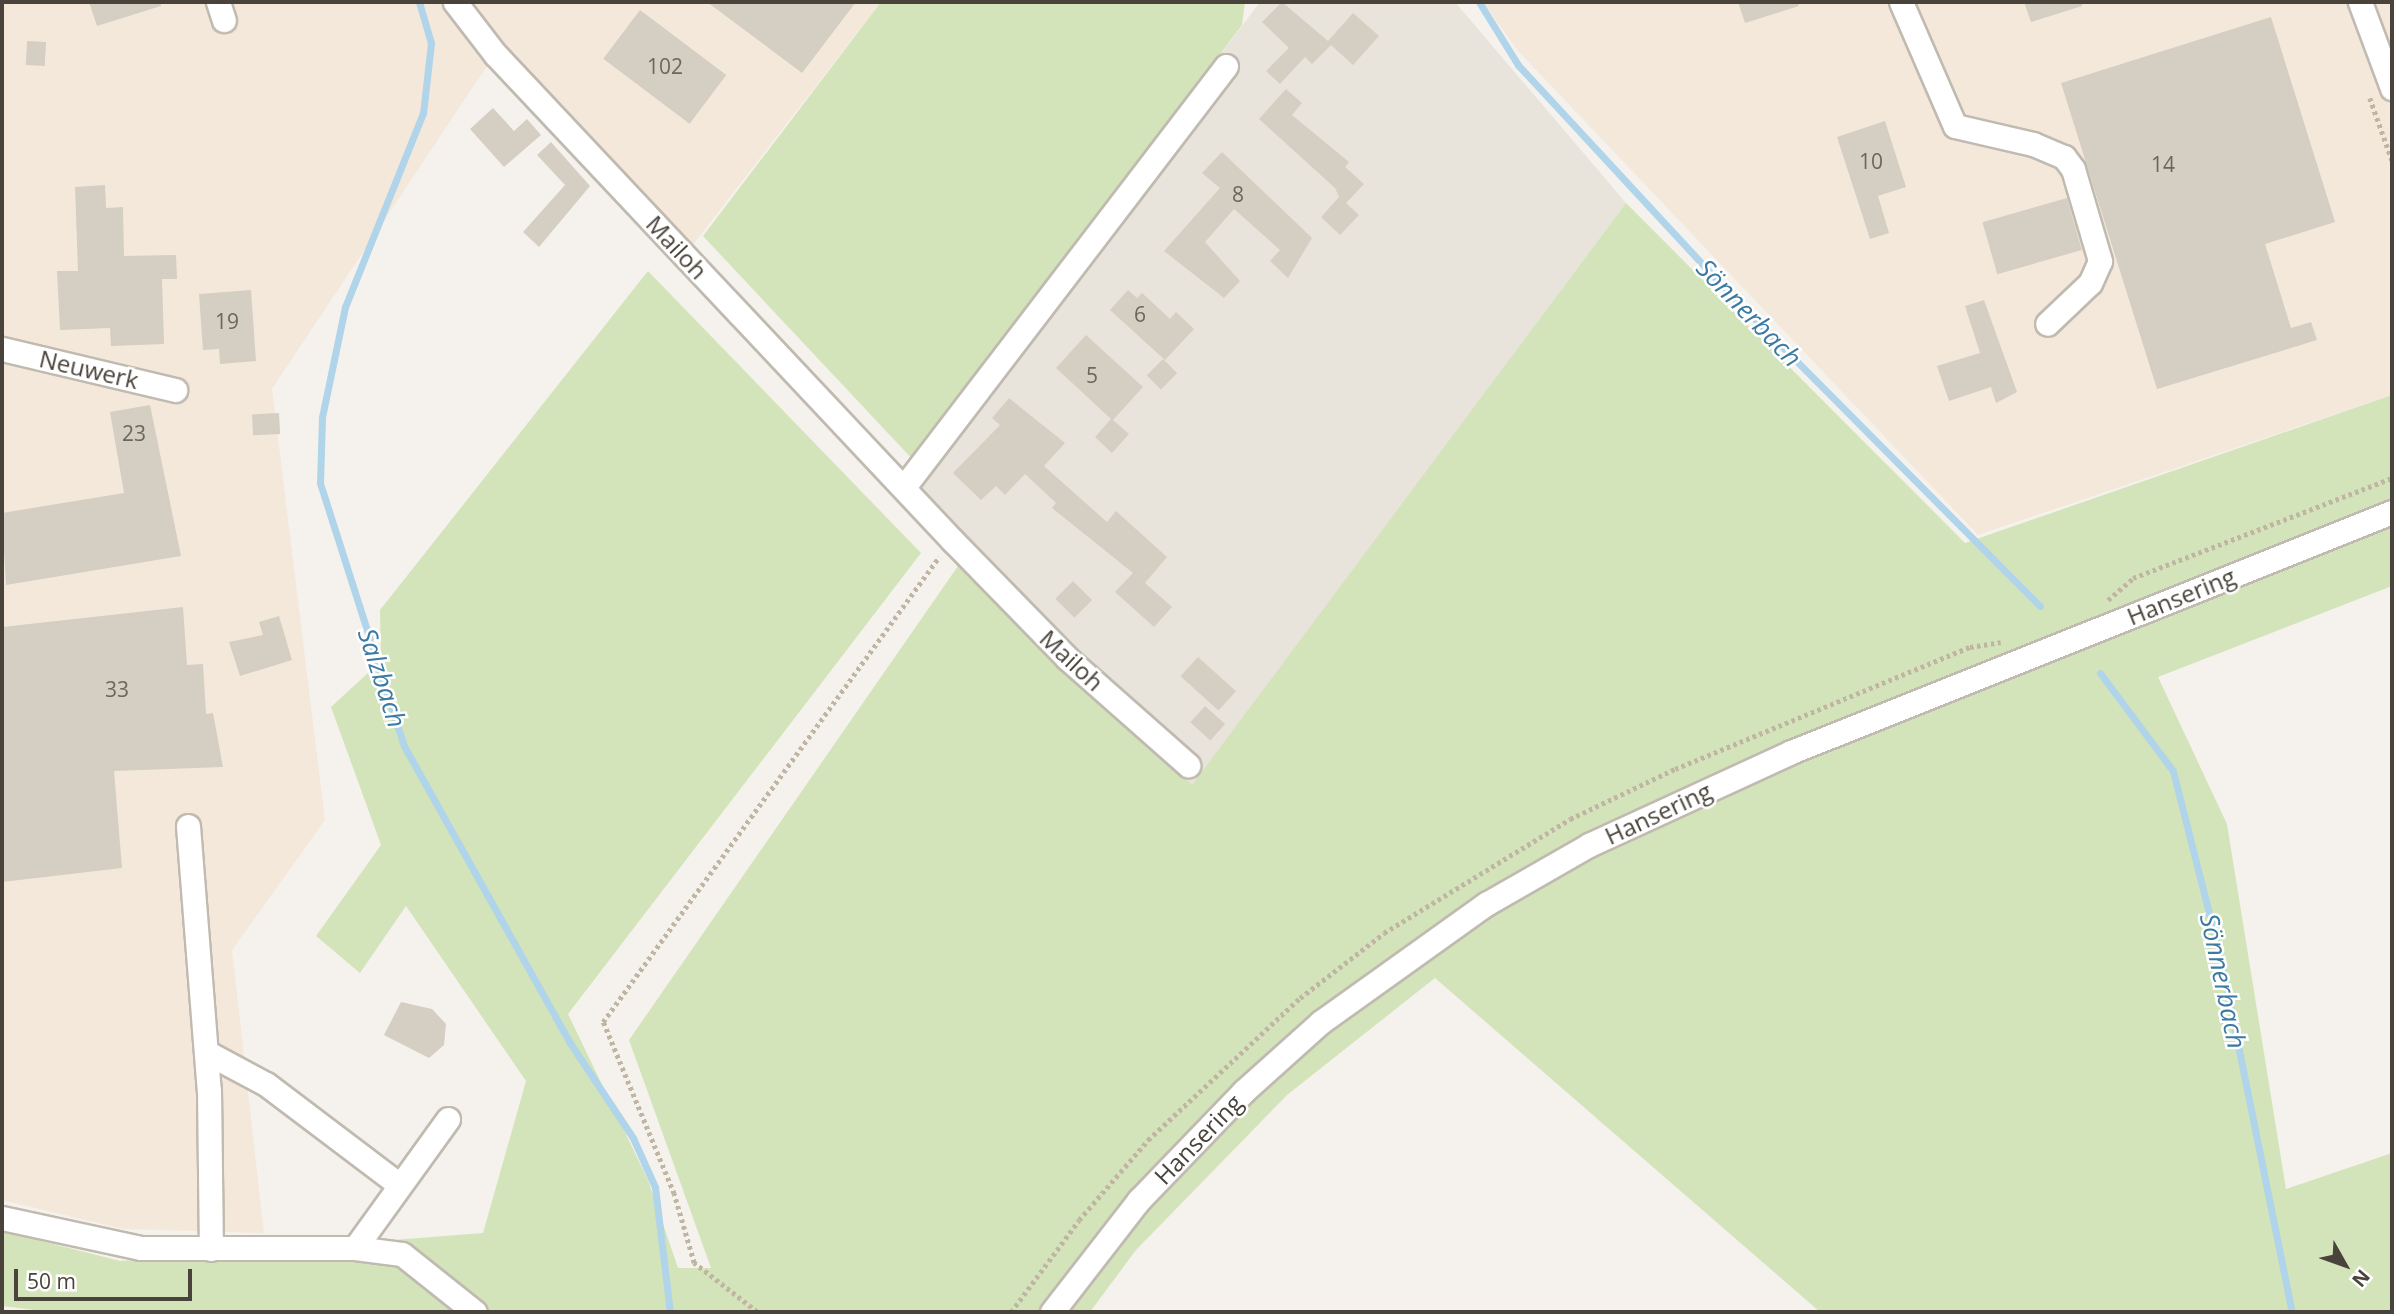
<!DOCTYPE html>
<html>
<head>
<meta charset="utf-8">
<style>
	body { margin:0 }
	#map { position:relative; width:2394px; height:1314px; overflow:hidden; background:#f5f2ed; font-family:"Open Sans",sans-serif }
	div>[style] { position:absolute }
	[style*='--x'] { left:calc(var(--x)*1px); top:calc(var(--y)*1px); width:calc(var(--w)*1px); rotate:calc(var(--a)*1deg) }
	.residential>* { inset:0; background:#e8e4db }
	.commercial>* { inset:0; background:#f4e8db }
	.green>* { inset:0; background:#d3e4ba }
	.stream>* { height:7px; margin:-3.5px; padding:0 3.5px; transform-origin:3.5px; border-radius:3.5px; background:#b0d4ea }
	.building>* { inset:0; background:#d5cec3; transform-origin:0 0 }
	.path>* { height:4.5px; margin-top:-2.25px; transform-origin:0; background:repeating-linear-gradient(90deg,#c0b5a3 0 3.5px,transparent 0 7px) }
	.roads { filter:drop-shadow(2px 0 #c0bab0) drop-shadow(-2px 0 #c0bab0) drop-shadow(0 2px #c0bab0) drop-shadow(0 -2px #c0bab0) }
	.minor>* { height:23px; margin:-11.5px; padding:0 11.5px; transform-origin:11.5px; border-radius:11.5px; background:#fff }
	span { translate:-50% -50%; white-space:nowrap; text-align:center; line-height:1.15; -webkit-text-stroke:5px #fff; paint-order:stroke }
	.number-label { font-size:21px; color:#6c665d }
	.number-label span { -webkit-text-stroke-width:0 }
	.street-label { font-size:24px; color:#49433b }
	.water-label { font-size:26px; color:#3b7aa3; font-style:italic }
	.frame { position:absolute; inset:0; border:4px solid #49433b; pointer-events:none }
	.north { position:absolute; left:2310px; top:1230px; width:70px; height:70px; -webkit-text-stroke:5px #fff; paint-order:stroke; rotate:130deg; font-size:19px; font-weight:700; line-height:28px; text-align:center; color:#49433b }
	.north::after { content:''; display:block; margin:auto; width:24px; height:32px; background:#49433b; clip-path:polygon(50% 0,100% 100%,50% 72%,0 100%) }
	.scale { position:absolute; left:14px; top:1269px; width:178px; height:32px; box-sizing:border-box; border:4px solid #49433b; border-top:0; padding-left:9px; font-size:21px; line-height:24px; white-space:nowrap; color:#49433b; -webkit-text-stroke:5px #fff; paint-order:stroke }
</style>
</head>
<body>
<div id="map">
	<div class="residential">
		<div style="clip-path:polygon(1260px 2px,1455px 2px,1626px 203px,1192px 786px,901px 504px,915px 462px)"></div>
	</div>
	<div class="commercial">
		<div style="clip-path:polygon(2px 2px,881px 2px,685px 255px,495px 54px,272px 389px,325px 820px,232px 950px,264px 1233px,123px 1229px,2px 1200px)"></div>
		<div style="clip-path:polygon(1483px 2px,2392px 2px,2392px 395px,1978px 535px,1518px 51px)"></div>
	</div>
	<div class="green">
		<div style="clip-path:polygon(881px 2px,1245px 2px,1242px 25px,915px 462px,703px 236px)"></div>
		<div style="clip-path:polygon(1626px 203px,1965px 543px,2392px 395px,2392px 586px,2158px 677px,2227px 824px,2286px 1189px,2392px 1153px,2392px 1312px,1820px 1312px,1435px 978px,1287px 1095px,1136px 1250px,1090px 1312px,51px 1312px,2px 1306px,2px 1231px,120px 1261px,483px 1233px,526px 1081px,406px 906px,360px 973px,316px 936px,381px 845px,331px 707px,381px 661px,380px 610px,648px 271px,921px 553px,568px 1014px,648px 1180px,678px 1268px,711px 1268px,629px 1040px,958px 566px,1192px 785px)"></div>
	</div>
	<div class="stream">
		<div style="--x:419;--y:2;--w:43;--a:73.7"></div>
		<div style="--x:431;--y:43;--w:70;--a:96.5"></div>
		<div style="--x:423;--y:113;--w:209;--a:111.9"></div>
		<div style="--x:345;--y:307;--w:112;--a:101.8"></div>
		<div style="--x:322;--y:417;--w:66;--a:91.7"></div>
		<div style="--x:320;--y:483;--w:276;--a:72.3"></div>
		<div style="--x:404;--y:746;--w:340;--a:60.8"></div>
		<div style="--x:570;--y:1043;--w:114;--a:56.4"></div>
		<div style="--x:633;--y:1138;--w:54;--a:65.8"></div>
		<div style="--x:655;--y:1187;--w:126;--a:83.2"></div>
		<div style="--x:1479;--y:2;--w:74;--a:58.2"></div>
		<div style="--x:1518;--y:65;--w:308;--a:47.2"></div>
		<div style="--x:1727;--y:291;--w:444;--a:45.2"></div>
		<div style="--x:2100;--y:673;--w:122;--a:53.3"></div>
		<div style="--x:2173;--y:771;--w:196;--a:75.8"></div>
		<div style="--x:2221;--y:961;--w:358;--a:78.6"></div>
	</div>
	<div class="building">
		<div style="clip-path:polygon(89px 2px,160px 2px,161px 6px,97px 26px)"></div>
		<div style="clip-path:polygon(707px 2px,856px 2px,802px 73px)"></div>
		<div style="clip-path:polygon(1282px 2px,1328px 41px,1353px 13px,1379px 36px,1353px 65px,1331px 45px,1312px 64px,1305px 57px,1280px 84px,1266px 71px,1289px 48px,1262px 22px)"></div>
		<div style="clip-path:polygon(1738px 2px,1798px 2px,1799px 6px,1745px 23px)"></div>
		<div style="clip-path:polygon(2024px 2px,2082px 2px,2082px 6px,2031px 22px)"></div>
		<div style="left:640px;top:10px;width:108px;height:61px;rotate:37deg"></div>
		<div style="clip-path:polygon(2271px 17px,2335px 222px,2265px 244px,2291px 328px,2311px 322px,2317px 340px,2157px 389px,2061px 83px)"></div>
		<div style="left:27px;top:41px;width:19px;height:24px;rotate:3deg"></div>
		<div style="clip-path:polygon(1286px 89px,1302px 103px,1292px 115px,1349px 162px,1345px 167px,1364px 184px,1346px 203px,1359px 215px,1340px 235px,1321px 217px,1339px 197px,1335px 188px,1259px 119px)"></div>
		<div style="clip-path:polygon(493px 108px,514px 131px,527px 119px,541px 135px,504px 167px,470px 129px)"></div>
		<div style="clip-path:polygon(1885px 121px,1906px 187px,1878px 196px,1889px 233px,1870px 239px,1837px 137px)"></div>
		<div style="clip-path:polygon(551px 142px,590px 186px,539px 247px,523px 232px,565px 185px,537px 155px)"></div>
		<div style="clip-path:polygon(1222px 152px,1312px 238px,1288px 278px,1270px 261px,1280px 250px,1234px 209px,1205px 242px,1240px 281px,1224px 298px,1164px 251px,1220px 188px,1202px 173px)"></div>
		<div style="clip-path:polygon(105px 185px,106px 208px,123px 207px,124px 256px,176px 255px,177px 279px,162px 279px,164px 344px,111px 346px,110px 328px,60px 330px,57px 271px,78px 271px,75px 187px)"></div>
		<div style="left:2067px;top:198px;width:54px;height:88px;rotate:74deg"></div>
		<div style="clip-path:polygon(251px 290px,256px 361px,220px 364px,219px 349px,203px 350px,199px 294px)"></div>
		<div style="clip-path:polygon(1128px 290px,1137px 298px,1142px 293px,1170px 319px,1176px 312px,1194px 329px,1165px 360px,1110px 310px)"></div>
		<div style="clip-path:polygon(1984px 300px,2017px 392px,1996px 403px,1991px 387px,1949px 401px,1937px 366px,1980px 353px,1965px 306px)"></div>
		<div style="clip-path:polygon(1086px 335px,1143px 387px,1113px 420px,1129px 434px,1112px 453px,1095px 437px,1111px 419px,1056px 368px)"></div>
		<div style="left:1163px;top:359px;width:20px;height:23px;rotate:45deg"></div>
		<div style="clip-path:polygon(1009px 398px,1065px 443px,1044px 466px,1107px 522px,1116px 511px,1167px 557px,1145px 583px,1172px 607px,1154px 627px,1115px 592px,1133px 573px,1052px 508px,1056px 503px,1025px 474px,1005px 495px,996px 486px,981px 500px,953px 473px,1000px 425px,992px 418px)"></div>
		<div style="clip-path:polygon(150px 405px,181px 556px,6px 585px,2px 513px,124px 493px,110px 412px)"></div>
		<div style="left:279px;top:413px;width:21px;height:27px;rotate:87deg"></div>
		<div style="left:1073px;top:581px;width:27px;height:25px;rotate:45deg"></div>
		<div style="clip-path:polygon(183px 607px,187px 665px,203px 664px,206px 714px,213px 713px,223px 767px,114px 771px,122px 868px,2px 882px,2px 627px)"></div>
		<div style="clip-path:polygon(279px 616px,292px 660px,240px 676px,229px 642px,263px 635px,259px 622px)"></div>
		<div style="left:1198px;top:657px;width:51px;height:26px;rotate:42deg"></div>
		<div style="left:1205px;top:706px;width:27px;height:22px;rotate:42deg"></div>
		<div style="clip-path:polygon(401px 1002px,432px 1009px,446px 1024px,444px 1045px,429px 1058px,384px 1035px)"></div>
	</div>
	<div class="path">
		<div style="--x:2370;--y:98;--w:66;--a:70.5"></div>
		<div style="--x:2108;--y:600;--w:33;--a:-41"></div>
		<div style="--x:2133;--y:578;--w:278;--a:-21.1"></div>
		<div style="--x:757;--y:1312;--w:80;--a:-142.1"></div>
		<div style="--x:694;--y:1263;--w:72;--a:-106.2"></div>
		<div style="--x:674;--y:1194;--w:186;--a:-112.4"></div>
		<div style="--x:603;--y:1022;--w:574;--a:-54.15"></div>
		<div style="--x:1011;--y:1312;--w:114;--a:-53.5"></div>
		<div style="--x:1079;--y:1220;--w:106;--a:-49.2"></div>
		<div style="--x:1148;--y:1140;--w:208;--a:-43.1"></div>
		<div style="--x:1300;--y:998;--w:106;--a:-37.7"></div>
		<div style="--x:1384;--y:933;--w:218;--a:-31.5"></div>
		<div style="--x:1570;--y:819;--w:116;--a:-25.5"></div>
		<div style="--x:1675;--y:769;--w:319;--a:-22.5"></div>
		<div style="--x:1970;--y:647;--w:31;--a:-9"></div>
	</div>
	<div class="roads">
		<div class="minor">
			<div style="--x:218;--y:2;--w:19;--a:72"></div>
			<div style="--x:455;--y:2;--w:66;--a:52.4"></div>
			<div style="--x:495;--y:54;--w:669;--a:46.76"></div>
			<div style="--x:953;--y:541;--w:163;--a:45.7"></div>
			<div style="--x:1067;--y:658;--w:162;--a:41.5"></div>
			<div style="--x:1901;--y:2;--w:135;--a:66.5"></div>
			<div style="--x:1955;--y:126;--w:80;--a:13"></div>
			<div style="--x:2033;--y:144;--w:34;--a:23"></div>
			<div style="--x:2064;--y:157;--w:15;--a:53"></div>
			<div style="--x:2073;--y:169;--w:96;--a:73.6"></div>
			<div style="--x:2100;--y:261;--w:24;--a:114"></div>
			<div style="--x:2090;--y:283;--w:59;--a:136.4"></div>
			<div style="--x:2360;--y:2;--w:92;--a:69.6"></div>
			<div style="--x:2;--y:349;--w:178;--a:13.3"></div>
			<div style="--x:904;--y:487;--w:530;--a:-52.59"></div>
			<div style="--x:188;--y:826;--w:265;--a:85.5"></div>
			<div style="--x:209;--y:1090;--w:159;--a:89.3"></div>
			<div style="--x:206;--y:1052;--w:68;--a:28.1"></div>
			<div style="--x:266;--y:1084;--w:166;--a:37.1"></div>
			<div style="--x:2;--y:1218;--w:142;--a:12.2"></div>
			<div style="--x:141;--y:1248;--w:214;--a:0"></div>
			<div style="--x:355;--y:1248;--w:47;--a:7.3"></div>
			<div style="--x:402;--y:1254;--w:93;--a:38.5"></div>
			<div style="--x:355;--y:1248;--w:159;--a:-54.2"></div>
			<div style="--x:1052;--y:1312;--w:142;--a:-52.2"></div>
			<div style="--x:1139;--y:1200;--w:151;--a:-46.1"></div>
			<div style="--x:1244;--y:1091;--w:103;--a:-41.9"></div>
			<div style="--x:1321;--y:1022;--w:203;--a:-35.6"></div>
			<div style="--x:1486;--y:904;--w:119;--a:-29.8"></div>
			<div style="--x:1589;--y:845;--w:222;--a:-24.7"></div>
			<div style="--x:1791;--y:752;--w:647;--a:-21.77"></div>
		</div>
	</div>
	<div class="number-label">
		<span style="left:665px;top:66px">102</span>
		<span style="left:1871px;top:161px">10</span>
		<span style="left:2163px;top:164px">14</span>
		<span style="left:1238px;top:194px">8</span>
		<span style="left:1140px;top:314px">6</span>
		<span style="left:227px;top:321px">19</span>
		<span style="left:1092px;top:375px">5</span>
		<span style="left:134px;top:433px">23</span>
		<span style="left:117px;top:689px">33</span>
	</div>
	<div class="street-label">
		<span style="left:677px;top:247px;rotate:47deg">Mailoh</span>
		<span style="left:89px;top:369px;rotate:13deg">Neuwerk</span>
		<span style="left:2181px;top:596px;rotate:-22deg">Hansering</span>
		<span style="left:1072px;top:660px;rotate:43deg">Mailoh</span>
		<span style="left:1658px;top:813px;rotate:-25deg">Hansering</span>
		<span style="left:1198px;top:1139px;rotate:-46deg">Hansering</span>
	</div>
	<div class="water-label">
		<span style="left:1749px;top:313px;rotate:46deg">Sönnerbach</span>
		<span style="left:382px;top:678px;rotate:72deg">Salzbach</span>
		<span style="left:2223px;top:981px;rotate:78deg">Sönnerbach</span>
	</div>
	<div class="frame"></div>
	<div class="north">N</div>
	<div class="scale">50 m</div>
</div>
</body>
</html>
